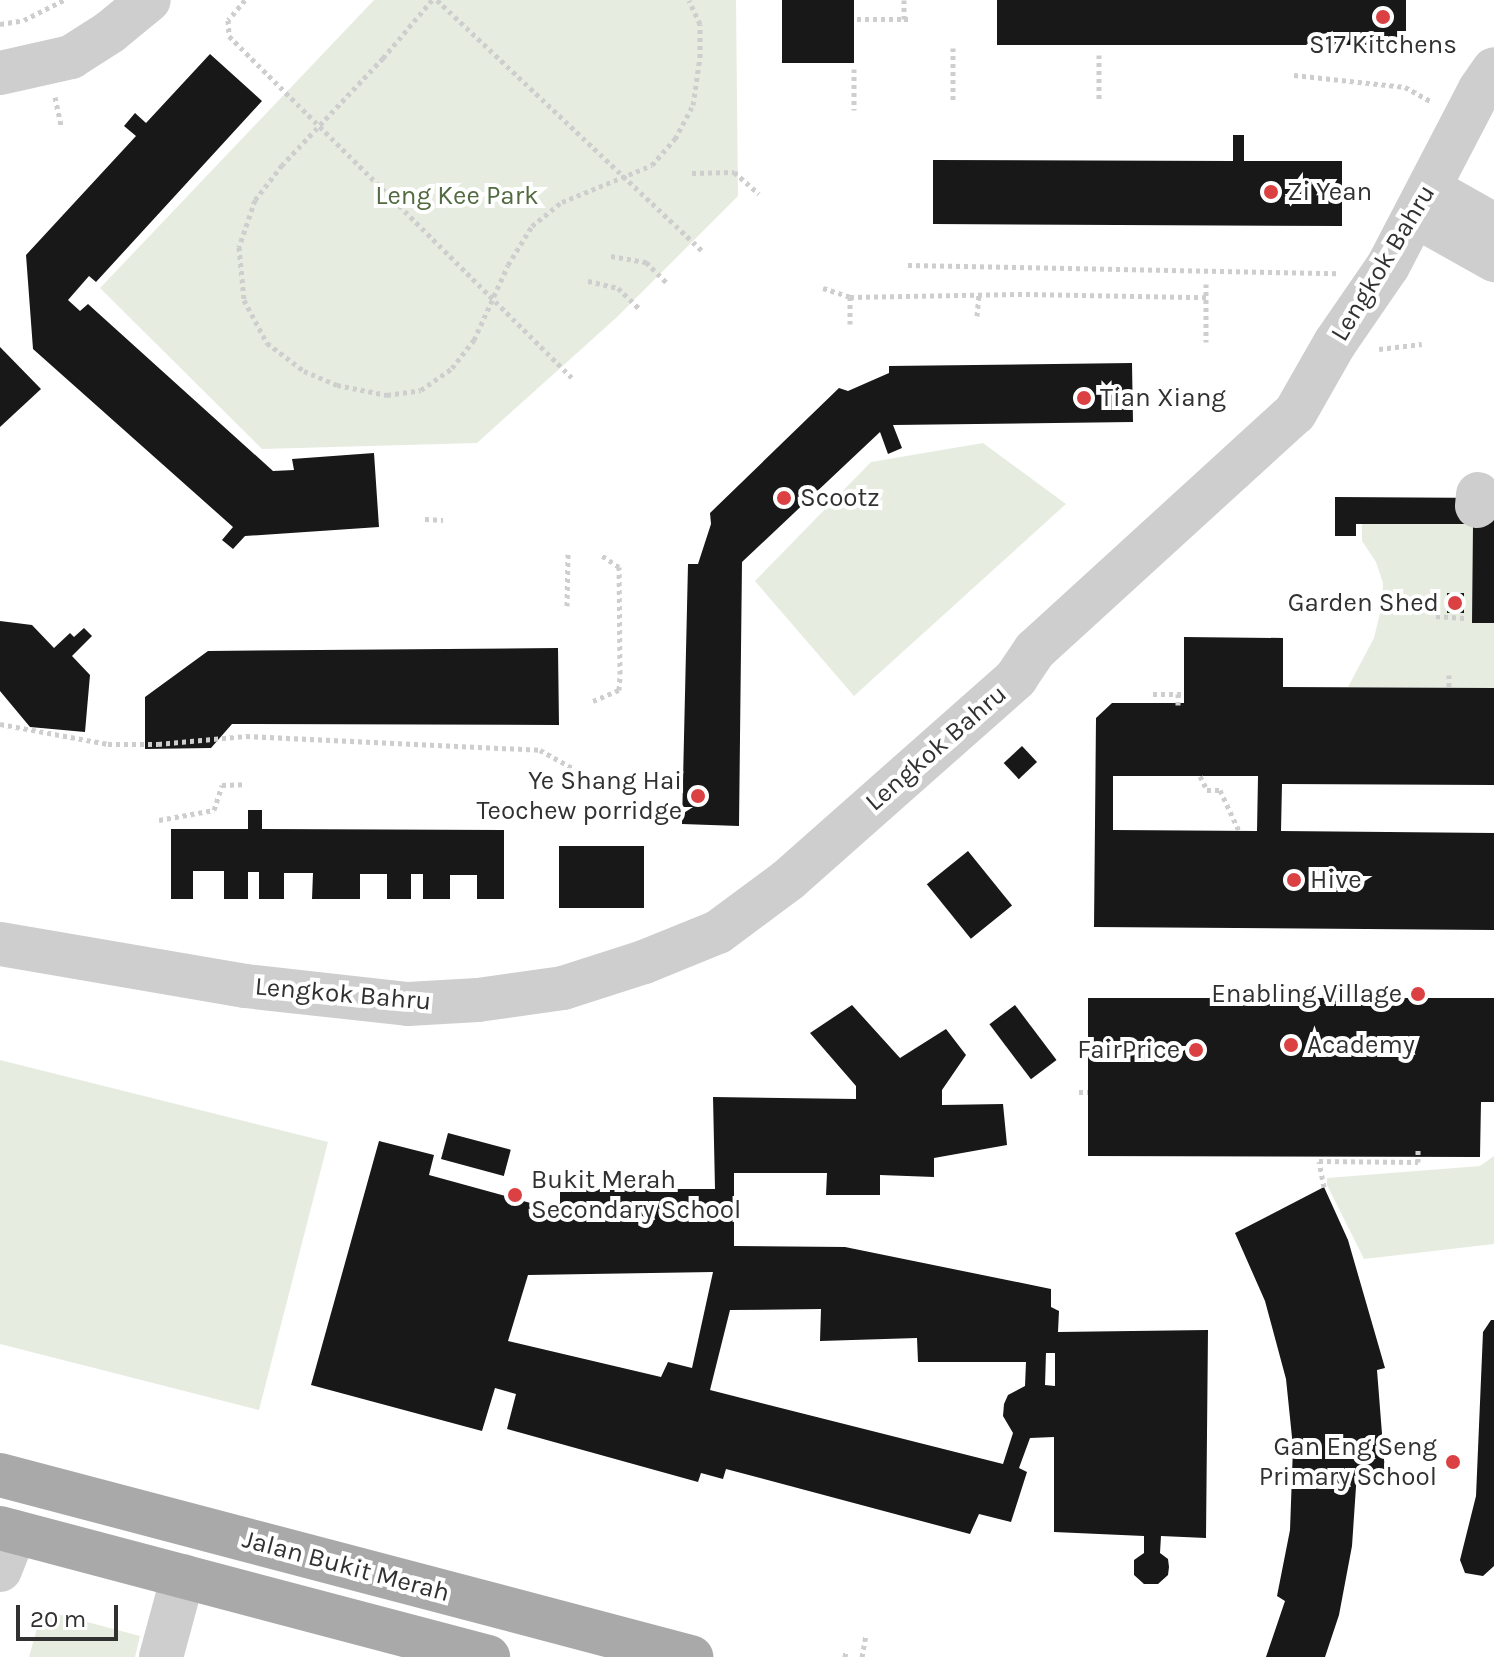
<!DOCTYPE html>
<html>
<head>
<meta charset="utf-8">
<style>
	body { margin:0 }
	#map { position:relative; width:1494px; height:1657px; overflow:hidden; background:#fff; font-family:Karla,sans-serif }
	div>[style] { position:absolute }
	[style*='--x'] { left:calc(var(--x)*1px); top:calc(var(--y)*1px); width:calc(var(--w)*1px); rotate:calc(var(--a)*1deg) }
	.green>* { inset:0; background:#e6ede0 }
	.building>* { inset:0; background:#181818; transform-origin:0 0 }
	.path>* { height:5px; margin-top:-2.5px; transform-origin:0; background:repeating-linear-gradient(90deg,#cecece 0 4px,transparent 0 8px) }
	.minor>* { height:44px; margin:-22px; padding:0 22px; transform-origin:22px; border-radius:22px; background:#cecece }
	.major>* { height:44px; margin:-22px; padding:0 22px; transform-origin:22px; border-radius:22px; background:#a9a9a9 }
	.dots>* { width:22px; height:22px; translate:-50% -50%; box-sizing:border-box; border:4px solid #fff; border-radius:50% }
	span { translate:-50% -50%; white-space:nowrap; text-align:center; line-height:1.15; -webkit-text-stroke:8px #fff; paint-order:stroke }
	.poi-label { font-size:26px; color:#313131 }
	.left { translate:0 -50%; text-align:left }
	.right { translate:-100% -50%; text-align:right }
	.park-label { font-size:26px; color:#526b41 }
	.street-label { font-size:26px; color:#313131 }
	.scale { position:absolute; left:16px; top:1605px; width:102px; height:36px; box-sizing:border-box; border:4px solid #313131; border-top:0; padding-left:10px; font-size:24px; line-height:28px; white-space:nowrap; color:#313131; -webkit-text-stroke:6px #fff; paint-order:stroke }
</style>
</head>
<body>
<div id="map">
	<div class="green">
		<div style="clip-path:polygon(374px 0,736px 0,738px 196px,616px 318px,477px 443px,262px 449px,100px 288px)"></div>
		<div style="clip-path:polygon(983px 443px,1066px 504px,854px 696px,755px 581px,871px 462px)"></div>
		<div style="clip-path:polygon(1362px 524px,1473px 524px,1494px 623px,1494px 688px,1348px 687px,1374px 638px,1382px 605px,1383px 583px,1376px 562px,1362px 541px)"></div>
		<div style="clip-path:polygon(0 1060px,328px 1142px,259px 1410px,0 1344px)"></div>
		<div style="clip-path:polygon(1494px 1156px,1494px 1244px,1364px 1259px,1327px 1185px,1327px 1178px,1480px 1166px)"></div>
		<div style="clip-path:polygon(42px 1610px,140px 1636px,135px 1657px,29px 1657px)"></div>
	</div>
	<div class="building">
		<div style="left:782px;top:0;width:72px;height:63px"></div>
		<div style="left:997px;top:0;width:409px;height:45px"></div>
		<div style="clip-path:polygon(210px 54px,262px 101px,96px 282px,89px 276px,68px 300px,80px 311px,88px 304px,273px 471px,294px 470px,292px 459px,374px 453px,379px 527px,245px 536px,233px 549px,222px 540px,233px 527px,33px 349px,26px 255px,136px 136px,124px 126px,135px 113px,146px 123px)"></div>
		<div style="clip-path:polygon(1233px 135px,1244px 135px,1244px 161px,1342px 161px,1342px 226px,933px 224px,933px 160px,1233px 161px)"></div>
		<div style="clip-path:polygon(0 347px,41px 389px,0 427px)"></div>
		<div style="clip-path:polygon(1132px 363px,1133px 422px,893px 425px,902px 448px,888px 454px,880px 432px,742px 562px,739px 826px,682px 824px,688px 564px,698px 564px,711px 524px,710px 513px,839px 388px,848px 391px,889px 373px,889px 366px)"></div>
		<div style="clip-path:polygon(1335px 497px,1494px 498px,1494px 623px,1472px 623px,1473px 524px,1356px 524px,1356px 536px,1335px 536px)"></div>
		<div style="left:1447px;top:593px;width:17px;height:20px"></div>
		<div style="clip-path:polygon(0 621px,32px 625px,54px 648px,70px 633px,74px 637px,84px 628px,92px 636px,72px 656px,90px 675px,85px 732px,30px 727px,0 691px)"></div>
		<div style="clip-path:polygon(evenodd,1184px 637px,1283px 638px,1283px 687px,1494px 688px,1494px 785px,1282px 784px,1281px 831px,1494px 833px,1494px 930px,1094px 927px,1096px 718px,1112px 703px,1184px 703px,1184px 637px,1113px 776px,1258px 776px,1257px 831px,1113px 830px,1113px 776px)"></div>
		<div style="clip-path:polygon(558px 648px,559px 725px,232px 724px,211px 748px,145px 749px,145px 697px,208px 651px)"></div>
		<div style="left:1022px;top:746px;width:22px;height:25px;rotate:47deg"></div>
		<div style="clip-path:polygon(248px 810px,262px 810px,262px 829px,504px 830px,504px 899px,477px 899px,477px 875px,450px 875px,450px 899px,423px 899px,423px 874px,411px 874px,411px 899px,387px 899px,387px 874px,360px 874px,360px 899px,312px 899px,313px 873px,284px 873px,284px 899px,259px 899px,259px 872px,248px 872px,248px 899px,224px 899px,224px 871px,193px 871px,193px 899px,171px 899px,171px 829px,248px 829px)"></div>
		<div style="left:559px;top:846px;width:85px;height:62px"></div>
		<div style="left:968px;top:851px;width:70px;height:53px;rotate:51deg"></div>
		<div style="clip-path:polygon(1088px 998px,1494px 998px,1494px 1102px,1481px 1102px,1480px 1157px,1088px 1156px)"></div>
		<div style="clip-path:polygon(evenodd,852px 1005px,900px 1058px,946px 1029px,966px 1055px,942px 1090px,942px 1105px,1003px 1104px,1007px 1145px,934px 1158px,934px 1177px,880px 1175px,880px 1195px,826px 1195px,827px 1173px,734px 1173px,734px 1246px,845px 1247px,1051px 1289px,1051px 1307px,1059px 1311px,1058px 1332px,1208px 1330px,1206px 1538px,1161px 1536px,1160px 1553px,1168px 1559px,1169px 1567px,1168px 1575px,1158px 1584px,1144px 1584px,1134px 1575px,1134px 1560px,1144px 1553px,1144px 1536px,1054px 1532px,1054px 1437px,1030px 1438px,1019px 1468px,1027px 1472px,1011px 1522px,979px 1514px,970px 1534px,726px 1469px,723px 1479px,701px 1473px,698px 1482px,507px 1429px,516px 1394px,495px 1388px,482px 1431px,311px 1385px,379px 1141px,434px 1155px,429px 1175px,534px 1204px,560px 1203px,560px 1189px,715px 1189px,713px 1097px,856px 1099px,856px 1086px,810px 1033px,852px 1005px,713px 1272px,692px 1368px,668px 1362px,661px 1377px,508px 1341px,528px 1275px,713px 1272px,852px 1005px,821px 1309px,820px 1341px,917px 1338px,918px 1362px,1026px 1362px,1025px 1386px,1008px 1395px,1004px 1404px,1003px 1416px,1013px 1433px,1003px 1464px,710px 1390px,730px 1310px,821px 1309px,852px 1005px,1046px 1353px,1055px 1353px,1055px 1386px,1045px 1385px,1046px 1353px)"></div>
		<div style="left:1015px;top:1005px;width:69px;height:32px;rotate:53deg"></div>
		<div style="left:448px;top:1133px;width:65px;height:27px;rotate:15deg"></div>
		<div style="clip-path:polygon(1324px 1187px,1348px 1240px,1385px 1368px,1377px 1370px,1385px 1472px,1357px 1472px,1352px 1546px,1339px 1615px,1325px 1657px,1266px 1657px,1285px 1601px,1277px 1596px,1290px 1530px,1293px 1447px,1286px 1379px,1265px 1301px,1235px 1233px)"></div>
		<div style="clip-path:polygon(1491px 1320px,1494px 1320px,1494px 1566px,1483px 1576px,1465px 1573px,1460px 1560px,1476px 1496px,1483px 1332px)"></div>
	</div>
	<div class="path">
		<div style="--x:245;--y:0;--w:26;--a:130"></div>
		<div style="--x:228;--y:20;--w:16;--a:86"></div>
		<div style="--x:229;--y:36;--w:487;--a:44.9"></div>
		<div style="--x:432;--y:0;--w:76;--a:130.2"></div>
		<div style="--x:383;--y:58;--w:147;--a:133.3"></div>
		<div style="--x:282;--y:165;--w:44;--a:127.6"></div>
		<div style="--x:255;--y:200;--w:50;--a:108.8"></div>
		<div style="--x:239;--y:247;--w:53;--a:84.6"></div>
		<div style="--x:244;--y:300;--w:49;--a:61.9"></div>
		<div style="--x:267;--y:343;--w:46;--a:37.1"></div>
		<div style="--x:304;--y:371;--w:36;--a:23"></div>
		<div style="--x:337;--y:385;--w:51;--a:11.3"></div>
		<div style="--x:387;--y:395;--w:34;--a:-8"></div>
		<div style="--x:421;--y:390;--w:38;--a:-35"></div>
		<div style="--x:452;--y:368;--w:36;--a:-52"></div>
		<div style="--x:474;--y:340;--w:82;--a:-65.6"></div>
		<div style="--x:508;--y:265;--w:46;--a:-58.4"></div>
		<div style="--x:532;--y:226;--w:38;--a:-39"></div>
		<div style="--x:562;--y:202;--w:97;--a:-22.3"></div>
		<div style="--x:652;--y:165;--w:35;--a:-49"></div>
		<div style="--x:675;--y:139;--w:38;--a:-62"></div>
		<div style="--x:693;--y:105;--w:49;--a:-81.7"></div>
		<div style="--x:700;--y:57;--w:33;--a:-90"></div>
		<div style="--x:700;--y:24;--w:26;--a:-115"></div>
		<div style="--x:437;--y:0;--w:364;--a:43.4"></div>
		<div style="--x:904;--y:0;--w:19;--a:90"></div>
		<div style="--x:904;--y:19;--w:8;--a:0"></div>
		<div style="--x:857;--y:19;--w:47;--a:0"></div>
		<div style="--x:0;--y:24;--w:24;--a:-9"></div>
		<div style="--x:24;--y:20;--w:45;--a:-26.6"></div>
		<div style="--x:953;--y:48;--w:53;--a:90"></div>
		<div style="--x:1099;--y:55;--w:46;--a:90"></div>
		<div style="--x:854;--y:69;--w:41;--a:90"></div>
		<div style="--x:1294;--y:75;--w:112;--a:6.2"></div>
		<div style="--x:1405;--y:87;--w:31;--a:29"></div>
		<div style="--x:55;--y:97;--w:30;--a:78"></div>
		<div style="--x:692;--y:173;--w:42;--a:-1.4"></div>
		<div style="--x:734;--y:172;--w:33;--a:41"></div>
		<div style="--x:611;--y:256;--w:36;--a:10"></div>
		<div style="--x:646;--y:262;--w:30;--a:45"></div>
		<div style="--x:908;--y:265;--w:430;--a:1.1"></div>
		<div style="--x:588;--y:281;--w:31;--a:13"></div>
		<div style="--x:618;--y:288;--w:30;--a:44"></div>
		<div style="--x:1206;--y:284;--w:58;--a:90"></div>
		<div style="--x:823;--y:288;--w:28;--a:18"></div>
		<div style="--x:850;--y:297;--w:176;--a:-1"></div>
		<div style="--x:1026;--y:294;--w:180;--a:1"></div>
		<div style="--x:850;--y:297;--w:27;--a:90"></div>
		<div style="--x:977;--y:316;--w:21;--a:-85"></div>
		<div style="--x:1379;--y:349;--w:43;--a:-6.6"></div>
		<div style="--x:425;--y:519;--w:18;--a:3"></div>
		<div style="--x:567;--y:606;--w:52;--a:-88.9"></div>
		<div style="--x:1436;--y:616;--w:32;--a:4"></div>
		<div style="--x:1449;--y:675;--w:13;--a:90"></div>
		<div style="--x:1153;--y:694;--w:31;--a:0"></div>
		<div style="--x:1178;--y:694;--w:11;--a:90"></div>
		<div style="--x:593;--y:701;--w:28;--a:-23"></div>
		<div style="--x:619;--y:690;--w:16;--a:-86"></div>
		<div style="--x:620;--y:674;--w:107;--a:-90.5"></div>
		<div style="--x:619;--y:567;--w:22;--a:-146"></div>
		<div style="--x:0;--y:724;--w:110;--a:10.5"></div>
		<div style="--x:108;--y:744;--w:50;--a:0"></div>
		<div style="--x:158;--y:744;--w:88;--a:-5.2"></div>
		<div style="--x:246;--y:736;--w:294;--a:2.7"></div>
		<div style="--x:540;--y:750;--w:37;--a:29"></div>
		<div style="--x:1200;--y:776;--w:16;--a:63"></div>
		<div style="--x:1207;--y:790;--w:13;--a:0"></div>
		<div style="--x:1220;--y:790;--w:45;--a:65.1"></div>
		<div style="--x:159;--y:820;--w:56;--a:-10.3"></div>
		<div style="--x:214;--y:810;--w:26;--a:-72"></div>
		<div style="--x:222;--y:785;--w:23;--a:-2"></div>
		<div style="--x:1324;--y:998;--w:9;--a:-77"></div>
		<div style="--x:1079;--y:1092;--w:9;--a:0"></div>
		<div style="--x:1324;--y:1187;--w:26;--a:-101"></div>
		<div style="--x:1319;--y:1161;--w:99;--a:0.6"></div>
		<div style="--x:1418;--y:1162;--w:15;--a:-90"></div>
		<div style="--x:845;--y:1657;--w:6;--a:-81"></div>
		<div style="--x:862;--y:1657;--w:23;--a:-80"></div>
	</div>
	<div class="minor">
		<div style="--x:0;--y:73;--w:73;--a:-12.7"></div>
		<div style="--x:71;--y:57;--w:46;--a:-32.7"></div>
		<div style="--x:110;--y:32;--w:50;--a:-39.4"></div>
		<div style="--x:1430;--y:189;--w:73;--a:29.4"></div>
		<div style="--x:1416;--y:216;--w:90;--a:29.4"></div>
		<div style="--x:1477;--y:506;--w:12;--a:-85"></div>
		<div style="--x:0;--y:944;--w:249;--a:9.7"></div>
		<div style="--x:245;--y:986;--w:164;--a:6.3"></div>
		<div style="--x:408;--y:1004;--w:70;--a:-3.3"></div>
		<div style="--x:478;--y:1000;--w:86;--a:-8"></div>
		<div style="--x:563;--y:988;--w:85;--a:-17.8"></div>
		<div style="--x:644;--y:962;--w:80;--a:-22.1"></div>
		<div style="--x:718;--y:932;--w:87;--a:-36.6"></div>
		<div style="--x:788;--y:880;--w:305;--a:-41.5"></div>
		<div style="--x:1016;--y:678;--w:34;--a:-56"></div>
		<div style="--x:1035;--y:650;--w:352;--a:-42.4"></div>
		<div style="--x:1295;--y:413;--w:81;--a:-60.3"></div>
		<div style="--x:1335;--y:343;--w:93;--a:-55.5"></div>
		<div style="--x:1388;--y:266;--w:199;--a:-62.5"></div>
		<div style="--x:1480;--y:89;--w:24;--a:-55"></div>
		<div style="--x:0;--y:1570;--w:41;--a:-68.5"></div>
		<div style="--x:161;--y:1657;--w:84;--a:-74.8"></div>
	</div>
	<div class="major">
		<div style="--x:0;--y:1475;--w:715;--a:14.76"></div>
		<div style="--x:0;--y:1528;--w:505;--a:14.81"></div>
	</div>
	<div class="dots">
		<div style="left:1383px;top:17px;background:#db4042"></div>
		<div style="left:1271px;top:192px;background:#db4042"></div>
		<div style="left:1084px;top:398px;background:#db4042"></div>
		<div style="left:784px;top:498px;background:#db4042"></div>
		<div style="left:1455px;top:603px;background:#db4042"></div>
		<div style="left:698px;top:796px;background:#db4042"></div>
		<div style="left:1294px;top:880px;background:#db4042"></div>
		<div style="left:1418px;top:994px;background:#db4042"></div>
		<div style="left:1291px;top:1045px;background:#db4042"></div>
		<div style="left:1196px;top:1050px;background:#db4042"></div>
		<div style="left:515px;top:1195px;background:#db4042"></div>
		<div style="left:1453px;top:1462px;background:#db4042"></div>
	</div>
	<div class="poi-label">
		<span style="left:1383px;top:45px">S17 Kitchens</span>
		<span class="left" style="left:1287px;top:192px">Zi Yean</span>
		<span class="left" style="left:1100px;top:398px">Tian Xiang</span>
		<span class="left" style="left:800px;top:498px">Scootz</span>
		<span class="right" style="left:1439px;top:603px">Garden Shed</span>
		<span class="right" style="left:682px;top:796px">Ye Shang Hai<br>Teochew porridge</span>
		<span class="left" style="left:1310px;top:880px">Hive</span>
		<span class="right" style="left:1402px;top:994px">Enabling Village</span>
		<span class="left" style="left:1307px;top:1045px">Academy</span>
		<span class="right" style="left:1180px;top:1050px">FairPrice</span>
		<span class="left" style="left:531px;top:1195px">Bukit Merah<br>Secondary School</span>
		<span class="right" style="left:1437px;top:1462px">Gan Eng Seng<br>Primary School</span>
	</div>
	<div class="park-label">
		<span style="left:457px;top:196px">Leng Kee Park</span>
	</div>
	<div class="street-label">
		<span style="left:1383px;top:263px;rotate:-59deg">Lengkok Bahru</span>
		<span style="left:936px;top:748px;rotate:-41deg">Lengkok Bahru</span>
		<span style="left:343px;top:994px;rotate:5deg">Lengkok Bahru</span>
		<span style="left:346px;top:1566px;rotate:15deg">Jalan Bukit Merah</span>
	</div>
	<div class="scale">20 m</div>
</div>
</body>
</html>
